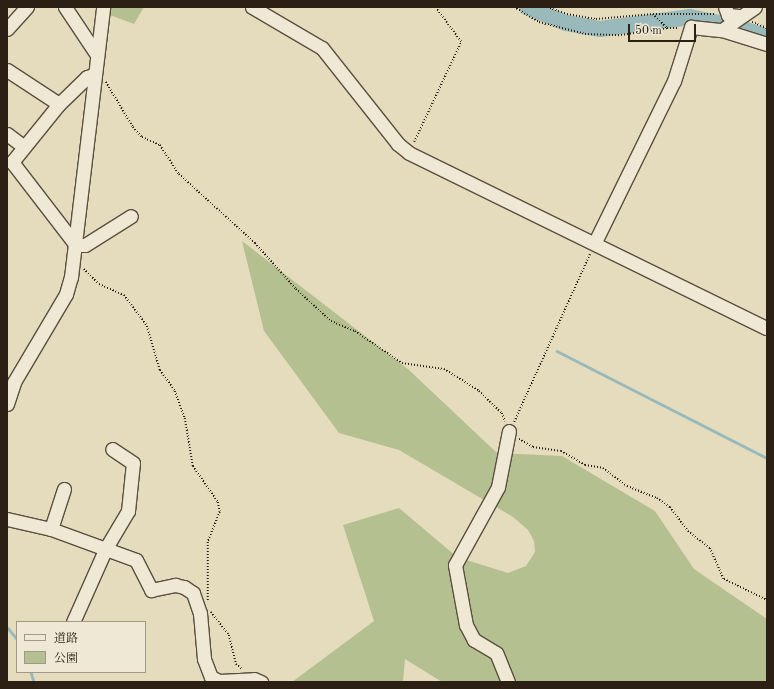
<!DOCTYPE html>
<html>
<head>
<meta charset="utf-8">
<style>
	body { margin:0 }
	#map { position:relative; width:774px; height:689px; overflow:hidden; background:#e5dcbe; font-family:"Old Standard TT","Noto Serif JP",serif }
	div>[style] { position:absolute }
	[style*='--x'] { left:calc(var(--x)*1px); top:calc(var(--y)*1px); width:calc(var(--w)*1px); rotate:calc(var(--a)*1deg) }
	.green>* { inset:0; background:#b5c091 }
	.stream>* { height:2.5px; margin:-1.25px; padding:0 1.25px; transform-origin:1.25px; border-radius:1.25px; background:#99b9bb }
	.river>* { height:16px; margin:-8px; padding:0 8px; transform-origin:8px; border-radius:8px; background:#99b9bb }
	.path>* { height:1.5px; margin-top:-0.75px; transform-origin:0; background:repeating-linear-gradient(90deg,#2c2014 0 1px,transparent 0 3px) }
	.roads { filter:drop-shadow(1px 0 #5a4f3e) drop-shadow(-1px 0 #5a4f3e) drop-shadow(0 1px #5a4f3e) drop-shadow(0 -1px #5a4f3e) }
	.minor>* { height:13px; margin:-6.5px; padding:0 6.5px; transform-origin:6.5px; border-radius:6.5px; background:#eee8d5 }
	span { translate:-50% -50%; white-space:nowrap; text-align:center; line-height:1.15; -webkit-text-stroke:3.5px #eee8d5; paint-order:stroke }
	.frame { position:absolute; inset:0; border:8px solid #2c2014; pointer-events:none }
	.legend { position:absolute; left:16px; top:621px; width:130px; height:52px; box-sizing:border-box; background:#eee8d5; border:1px solid #a09888; margin:0; padding:5px 7px; list-style:none; font-size:12px; color:#2c2014 }
	.legend li { display:flex; align-items:center; gap:8px; height:20px }
	.legend b { width:20px; border:1px solid #a09888 }
	.scale { position:absolute; left:628px; top:24px; width:68px; height:18px; box-sizing:border-box; border:2px solid #2c2014; border-top:0; padding-left:5px; font-size:12px; line-height:14px; white-space:nowrap; color:#2c2014; -webkit-text-stroke:3px #eee8d5; paint-order:stroke }
</style>
</head>
<body>
<div id="map">
	<div class="green">
		<div style="clip-path:polygon(108px 7px,144px 7px,134px 24px,107px 14px)"></div>
		<div style="clip-path:polygon(242px 241px,409px 370px,497px 453px,562px 456px,655px 511px,694px 569px,767px 619px,767px 682px,442px 682px,405px 659px,403px 682px,292px 682px,374px 621px,343px 525px,399px 508px,457px 557px,508px 573px,526px 566px,535px 552px,534px 541px,528px 530px,513px 517px,399px 450px,339px 433px,264px 331px)"></div>
	</div>
	<div class="stream">
		<div style="--x:557;--y:351;--w:236;--a:27"></div>
		<div style="--x:7;--y:627;--w:16;--a:50"></div>
		<div style="--x:31;--y:672;--w:10;--a:73"></div>
	</div>
	<div class="river">
		<div style="--x:527;--y:7;--w:42;--a:22.3"></div>
		<div style="--x:566;--y:23;--w:35;--a:10"></div>
		<div style="--x:600;--y:29;--w:91;--a:-7.6"></div>
		<div style="--x:690;--y:17;--w:45;--a:11.6"></div>
		<div style="--x:734;--y:26;--w:35;--a:18"></div>
	</div>
	<div class="path">
		<div style="--x:514;--y:7;--w:29;--a:31"></div>
		<div style="--x:539;--y:22;--w:48;--a:14.6"></div>
		<div style="--x:585;--y:34;--w:36;--a:2"></div>
		<div style="--x:621;--y:35;--w:47;--a:-8.7"></div>
		<div style="--x:547;--y:7;--w:21;--a:19"></div>
		<div style="--x:567;--y:14;--w:29;--a:10"></div>
		<div style="--x:596;--y:19;--w:57;--a:-5"></div>
		<div style="--x:653;--y:14;--w:20;--a:45"></div>
		<div style="--x:667;--y:28;--w:12;--a:0"></div>
		<div style="--x:653;--y:14;--w:62;--a:0"></div>
		<div style="--x:752;--y:22;--w:16;--a:22"></div>
		<div style="--x:106;--y:82;--w:52;--a:59"></div>
		<div style="--x:133;--y:127;--w:13;--a:48"></div>
		<div style="--x:142;--y:137;--w:20;--a:24"></div>
		<div style="--x:160;--y:145;--w:35;--a:57"></div>
		<div style="--x:179;--y:174;--w:103;--a:42.2"></div>
		<div style="--x:255;--y:243;--w:62;--a:48.3"></div>
		<div style="--x:296;--y:289;--w:47;--a:42.4"></div>
		<div style="--x:331;--y:321;--w:26;--a:23"></div>
		<div style="--x:355;--y:331;--w:57;--a:34.2"></div>
		<div style="--x:402;--y:363;--w:42;--a:8.1"></div>
		<div style="--x:444;--y:369;--w:15;--a:32"></div>
		<div style="--x:457;--y:377;--w:26;--a:32"></div>
		<div style="--x:479;--y:391;--w:32;--a:44"></div>
		<div style="--x:502;--y:413;--w:9;--a:69"></div>
		<div style="--x:414;--y:142;--w:110;--a:-64.8"></div>
		<div style="--x:461;--y:42;--w:44;--a:-126.6"></div>
		<div style="--x:84;--y:269;--w:21;--a:45"></div>
		<div style="--x:99;--y:284;--w:27;--a:24"></div>
		<div style="--x:124;--y:295;--w:39;--a:53"></div>
		<div style="--x:147;--y:326;--w:46;--a:73.5"></div>
		<div style="--x:160;--y:370;--w:26;--a:54"></div>
		<div style="--x:175;--y:391;--w:29;--a:70"></div>
		<div style="--x:185;--y:418;--w:49;--a:80.5"></div>
		<div style="--x:193;--y:466;--w:44;--a:55.2"></div>
		<div style="--x:218;--y:502;--w:10;--a:79"></div>
		<div style="--x:220;--y:512;--w:32;--a:112"></div>
		<div style="--x:208;--y:542;--w:60;--a:90"></div>
		<div style="--x:514;--y:422;--w:184;--a:-65.7"></div>
		<div style="--x:519;--y:439;--w:16;--a:30"></div>
		<div style="--x:533;--y:447;--w:28;--a:8"></div>
		<div style="--x:561;--y:451;--w:28;--a:30"></div>
		<div style="--x:585;--y:465;--w:18;--a:9"></div>
		<div style="--x:603;--y:468;--w:30;--a:37"></div>
		<div style="--x:627;--y:486;--w:32;--a:22"></div>
		<div style="--x:657;--y:498;--w:16;--a:35"></div>
		<div style="--x:670;--y:507;--w:30;--a:53"></div>
		<div style="--x:688;--y:531;--w:28;--a:38"></div>
		<div style="--x:710;--y:548;--w:34;--a:66"></div>
		<div style="--x:724;--y:579;--w:48;--a:26"></div>
		<div style="--x:211;--y:612;--w:29;--a:52"></div>
		<div style="--x:229;--y:635;--w:30;--a:76"></div>
		<div style="--x:236;--y:664;--w:8;--a:40"></div>
	</div>
	<div class="roads">
		<div class="minor">
			<div style="--x:65;--y:7;--w:58;--a:56.3"></div>
			<div style="--x:252;--y:7;--w:81;--a:30.4"></div>
			<div style="--x:322;--y:48;--w:122;--a:51.6"></div>
			<div style="--x:398;--y:144;--w:14;--a:39"></div>
			<div style="--x:409;--y:153;--w:398;--a:26.1"></div>
			<div style="--x:725;--y:7;--w:9;--a:69"></div>
			<div style="--x:728;--y:15;--w:11;--a:5"></div>
			<div style="--x:7;--y:29;--w:30;--a:-48"></div>
			<div style="--x:722;--y:30;--w:40;--a:-34.9"></div>
			<div style="--x:7;--y:70;--w:62;--a:33.2"></div>
			<div style="--x:95;--y:74;--w:9;--a:159"></div>
			<div style="--x:87;--y:77;--w:39;--a:136"></div>
			<div style="--x:59;--y:104;--w:75;--a:129"></div>
			<div style="--x:12;--y:162;--w:105;--a:52.4"></div>
			<div style="--x:76;--y:245;--w:9;--a:0"></div>
			<div style="--x:85;--y:245;--w:54;--a:-32.2"></div>
			<div style="--x:7;--y:134;--w:21;--a:37"></div>
			<div style="--x:595;--y:242;--w:179;--a:-63.9"></div>
			<div style="--x:674;--y:81;--w:57;--a:-72.5"></div>
			<div style="--x:691;--y:27;--w:31;--a:6"></div>
			<div style="--x:722;--y:30;--w:47;--a:17.3"></div>
			<div style="--x:7;--y:404;--w:23;--a:-72"></div>
			<div style="--x:14;--y:382;--w:102;--a:-59.4"></div>
			<div style="--x:66;--y:294;--w:18;--a:-74"></div>
			<div style="--x:71;--y:277;--w:272;--a:-83.2"></div>
			<div style="--x:7;--y:519;--w:45;--a:12.8"></div>
			<div style="--x:51;--y:529;--w:90;--a:20"></div>
			<div style="--x:136;--y:560;--w:34;--a:63"></div>
			<div style="--x:151;--y:590;--w:25;--a:-12"></div>
			<div style="--x:175;--y:585;--w:9;--a:13"></div>
			<div style="--x:184;--y:587;--w:11;--a:34"></div>
			<div style="--x:193;--y:593;--w:21;--a:71"></div>
			<div style="--x:200;--y:613;--w:46;--a:85"></div>
			<div style="--x:204;--y:659;--w:19;--a:69"></div>
			<div style="--x:211;--y:677;--w:9;--a:27"></div>
			<div style="--x:219;--y:681;--w:35;--a:-3"></div>
			<div style="--x:254;--y:679;--w:8;--a:23"></div>
			<div style="--x:51;--y:529;--w:42;--a:-72"></div>
			<div style="--x:73;--y:622;--w:81;--a:-66"></div>
			<div style="--x:106;--y:548;--w:43;--a:-59.3"></div>
			<div style="--x:128;--y:511;--w:48;--a:-84.1"></div>
			<div style="--x:133;--y:463;--w:25;--a:-146"></div>
			<div style="--x:508;--y:682;--w:31;--a:-112"></div>
			<div style="--x:496;--y:653;--w:26;--a:-149"></div>
			<div style="--x:474;--y:640;--w:17;--a:-118"></div>
			<div style="--x:466;--y:625;--w:61;--a:-100.4"></div>
			<div style="--x:455;--y:565;--w:89;--a:-61.1"></div>
			<div style="--x:498;--y:487;--w:57;--a:-78.9"></div>
		</div>
	</div>
	<div class="frame"></div>
	<ul class="legend">
	<li><b style="height:5px;background:#eee8d5"></b>道路</li>
	<li><b style="height:11px;background:#b5c091"></b>公園</li>
	</ul>
	<div class="scale">50 m</div>
</div>
</body>
</html>
